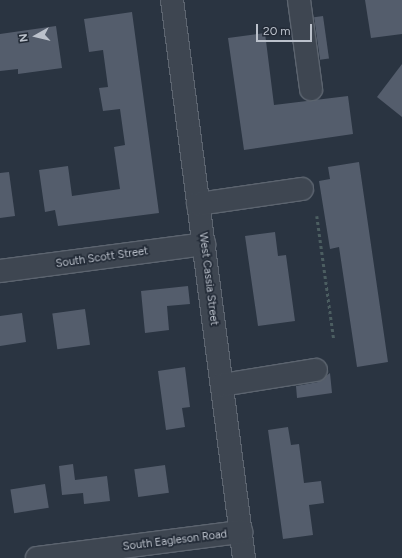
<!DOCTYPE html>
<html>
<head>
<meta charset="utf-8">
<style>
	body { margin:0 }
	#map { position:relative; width:402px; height:558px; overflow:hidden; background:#2a3441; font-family:Figtree,sans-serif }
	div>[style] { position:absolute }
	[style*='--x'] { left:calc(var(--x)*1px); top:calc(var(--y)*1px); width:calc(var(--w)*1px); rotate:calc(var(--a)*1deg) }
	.building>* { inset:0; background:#545d6c; transform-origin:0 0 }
	.path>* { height:2.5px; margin-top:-1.25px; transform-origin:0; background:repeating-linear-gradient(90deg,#4c5e61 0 3px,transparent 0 6px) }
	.roads { filter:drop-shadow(1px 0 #5c646f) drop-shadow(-1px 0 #5c646f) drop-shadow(0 1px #5c646f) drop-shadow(0 -1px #5c646f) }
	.minor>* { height:22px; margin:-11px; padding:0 11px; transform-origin:11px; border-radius:11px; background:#3e4651 }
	span { translate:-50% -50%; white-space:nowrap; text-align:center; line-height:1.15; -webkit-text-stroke:3.5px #232b37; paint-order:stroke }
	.street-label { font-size:11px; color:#bbc1cb }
	.north { position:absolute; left:16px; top:16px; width:40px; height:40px; -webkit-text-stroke:3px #232b37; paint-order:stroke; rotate:262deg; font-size:11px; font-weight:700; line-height:16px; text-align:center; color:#bbc1cb }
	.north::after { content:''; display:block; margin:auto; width:14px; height:18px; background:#bbc1cb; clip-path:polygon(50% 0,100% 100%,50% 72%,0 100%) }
	.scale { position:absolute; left:256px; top:24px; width:56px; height:18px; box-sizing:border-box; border:2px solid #bbc1cb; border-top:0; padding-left:5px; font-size:12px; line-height:14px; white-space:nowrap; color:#bbc1cb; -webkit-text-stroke:3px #232b37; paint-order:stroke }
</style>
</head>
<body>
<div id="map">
	<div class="building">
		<div style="clip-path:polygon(365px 0,402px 0,402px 34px,371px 38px)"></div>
		<div style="clip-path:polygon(132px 12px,159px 213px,58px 226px,55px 210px,45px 212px,39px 170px,68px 166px,72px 196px,120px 189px,114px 147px,125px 145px,120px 109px,103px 111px,99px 88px,108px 87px,103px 50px,89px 52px,84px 19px)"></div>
		<div style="left:323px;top:16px;width:43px;height:9px;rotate:82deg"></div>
		<div style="clip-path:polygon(56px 26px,62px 68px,18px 74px,18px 69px,0 71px,0 34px)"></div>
		<div style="clip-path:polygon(265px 33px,274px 105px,348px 96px,353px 134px,244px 150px,228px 38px)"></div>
		<div style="clip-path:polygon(402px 64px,402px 117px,377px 97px)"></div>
		<div style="clip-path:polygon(359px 162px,388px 362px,357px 367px,339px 247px,330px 249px,319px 181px,330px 179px,328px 167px)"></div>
		<div style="clip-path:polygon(9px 172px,15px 216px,0 218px,0 173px)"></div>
		<div style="clip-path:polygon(275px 232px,278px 256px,286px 255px,295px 321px,258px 326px,245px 236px)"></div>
		<div style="clip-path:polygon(188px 286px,190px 304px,167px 306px,169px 330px,145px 333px,141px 291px)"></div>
		<div style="left:85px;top:309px;width:36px;height:33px;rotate:82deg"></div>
		<div style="clip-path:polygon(22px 313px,26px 342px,0 346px,0 316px)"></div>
		<div style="clip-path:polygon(185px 367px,190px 407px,182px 408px,185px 427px,166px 430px,158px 371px)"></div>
		<div style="clip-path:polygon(330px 373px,332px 393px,297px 398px,296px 386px,318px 382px)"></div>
		<div style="clip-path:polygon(288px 427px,291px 445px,299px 444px,304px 483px,321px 481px,324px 503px,309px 505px,313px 535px,283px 539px,268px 430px)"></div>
		<div style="clip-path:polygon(73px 464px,75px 480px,107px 476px,110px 501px,84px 504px,83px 493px,62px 495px,59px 466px)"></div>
		<div style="left:165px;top:465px;width:28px;height:31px;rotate:82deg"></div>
		<div style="left:45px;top:484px;width:24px;height:35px;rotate:81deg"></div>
	</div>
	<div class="path">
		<div style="--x:317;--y:216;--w:125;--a:82.2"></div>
	</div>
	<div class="roads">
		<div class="minor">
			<div style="--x:172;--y:0;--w:563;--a:82.65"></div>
			<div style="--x:299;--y:0;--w:90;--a:82.3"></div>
			<div style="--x:198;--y:204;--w:105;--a:-8.2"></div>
			<div style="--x:0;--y:271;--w:206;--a:-7.5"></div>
			<div style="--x:222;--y:385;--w:95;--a:-9.1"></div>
			<div style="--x:37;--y:558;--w:206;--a:-7.3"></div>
		</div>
	</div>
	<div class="street-label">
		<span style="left:102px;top:258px;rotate:-8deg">South Scott Street</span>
		<span style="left:208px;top:279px;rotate:83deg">West Cassia Street</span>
		<span style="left:175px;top:541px;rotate:-7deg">South Eagleson Road</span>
	</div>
	<div class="north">N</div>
	<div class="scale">20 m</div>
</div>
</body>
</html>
